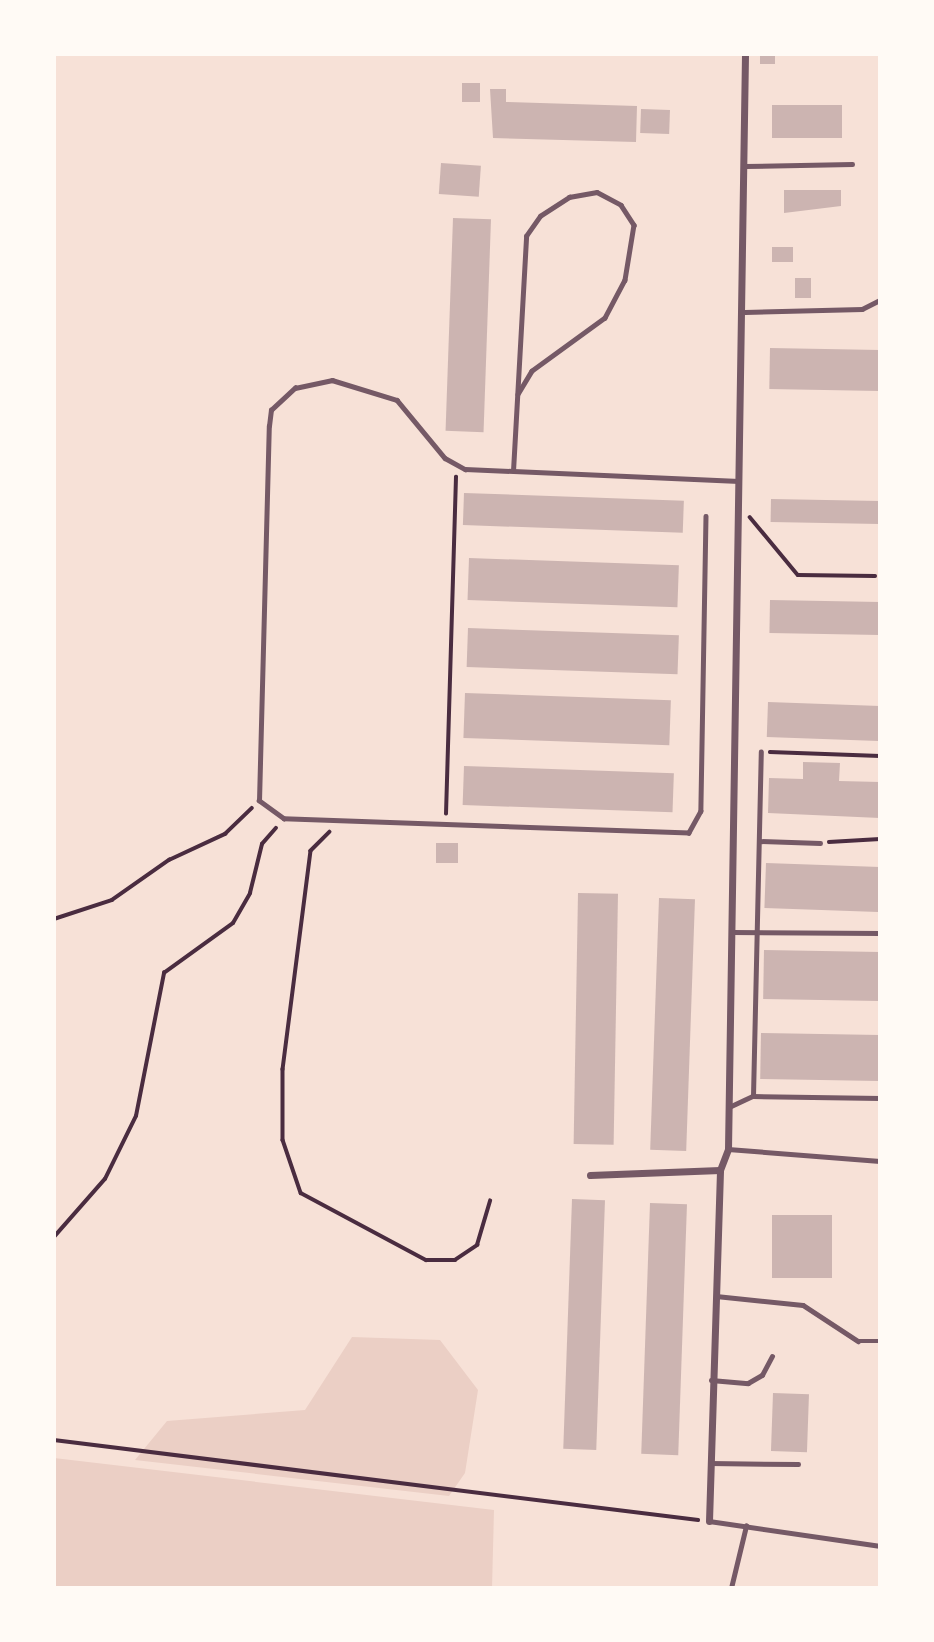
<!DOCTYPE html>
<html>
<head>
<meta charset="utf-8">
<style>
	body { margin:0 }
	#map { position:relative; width:934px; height:1642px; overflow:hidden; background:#f7e1d7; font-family:"IBM Plex Sans",sans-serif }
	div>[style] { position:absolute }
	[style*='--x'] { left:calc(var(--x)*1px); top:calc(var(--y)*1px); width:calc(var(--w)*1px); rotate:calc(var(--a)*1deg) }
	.green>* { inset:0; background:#ebcfc5 }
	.building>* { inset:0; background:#ccb4b1; transform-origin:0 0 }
	.path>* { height:3.5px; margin:-1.75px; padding:0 1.75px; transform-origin:1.75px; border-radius:1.75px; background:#4a2c40 }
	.service>* { height:4.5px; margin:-2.25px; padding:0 2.25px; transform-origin:2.25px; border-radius:2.25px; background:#755966 }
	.minor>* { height:7px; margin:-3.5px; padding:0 3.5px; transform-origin:3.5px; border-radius:3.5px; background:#755966 }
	span { translate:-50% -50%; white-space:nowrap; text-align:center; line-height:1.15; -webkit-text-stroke:5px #fffaf5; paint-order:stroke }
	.frame { position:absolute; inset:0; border:56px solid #fffaf5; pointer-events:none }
</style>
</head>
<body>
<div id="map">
	<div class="green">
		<div style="clip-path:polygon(352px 1337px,440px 1340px,478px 1390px,465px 1473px,449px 1496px,135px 1460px,167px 1421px,305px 1410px)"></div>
		<div style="clip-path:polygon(54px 1458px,494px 1510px,492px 1588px,54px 1588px)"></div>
	</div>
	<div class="building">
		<div style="left:760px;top:54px;width:15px;height:10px"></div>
		<div style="left:462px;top:83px;width:18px;height:19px"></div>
		<div style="clip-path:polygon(490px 89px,506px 89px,506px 102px,637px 106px,636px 142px,493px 138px)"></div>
		<div style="left:772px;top:105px;width:70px;height:33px"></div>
		<div style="left:641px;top:109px;width:29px;height:24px;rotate:2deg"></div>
		<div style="left:441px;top:163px;width:40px;height:31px;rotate:4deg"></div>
		<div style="clip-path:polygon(784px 190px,841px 190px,841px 206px,784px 213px)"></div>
		<div style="left:453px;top:218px;width:38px;height:213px;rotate:2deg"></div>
		<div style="left:772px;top:247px;width:21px;height:15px"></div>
		<div style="left:795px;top:278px;width:16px;height:20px"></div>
		<div style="left:770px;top:348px;width:110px;height:41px;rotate:1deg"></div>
		<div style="left:464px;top:493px;width:220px;height:32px;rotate:2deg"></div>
		<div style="left:771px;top:499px;width:109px;height:23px;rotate:1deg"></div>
		<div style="left:469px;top:558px;width:210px;height:42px;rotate:2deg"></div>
		<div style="left:770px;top:600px;width:110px;height:33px;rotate:1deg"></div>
		<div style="left:468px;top:628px;width:211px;height:39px;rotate:2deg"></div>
		<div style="left:465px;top:693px;width:206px;height:45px;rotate:2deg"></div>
		<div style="left:768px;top:702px;width:112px;height:35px;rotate:2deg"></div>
		<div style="clip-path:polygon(803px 762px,840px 763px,839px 781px,880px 782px,880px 818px,768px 813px,769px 778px,803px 779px)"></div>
		<div style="left:464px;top:766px;width:210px;height:39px;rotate:2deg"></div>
		<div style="left:436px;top:843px;width:22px;height:20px"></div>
		<div style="left:766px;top:863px;width:114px;height:45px;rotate:2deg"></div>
		<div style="left:578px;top:893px;width:40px;height:251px;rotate:1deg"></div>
		<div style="left:659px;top:898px;width:36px;height:252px;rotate:2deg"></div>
		<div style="left:764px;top:950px;width:116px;height:49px;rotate:1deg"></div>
		<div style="left:761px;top:1033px;width:119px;height:46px;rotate:1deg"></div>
		<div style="left:572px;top:1199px;width:33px;height:250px;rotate:2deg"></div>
		<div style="left:650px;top:1203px;width:37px;height:251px;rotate:2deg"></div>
		<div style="left:772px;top:1215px;width:60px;height:63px"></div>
		<div style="left:773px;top:1393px;width:36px;height:58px;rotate:2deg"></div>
	</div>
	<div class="path">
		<div style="--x:750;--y:517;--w:75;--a:50.4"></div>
		<div style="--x:798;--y:575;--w:77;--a:0.7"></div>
		<div style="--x:770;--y:752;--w:110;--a:2.1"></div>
		<div style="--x:446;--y:814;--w:337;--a:-88.3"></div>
		<div style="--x:330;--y:832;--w:27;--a:135"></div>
		<div style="--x:311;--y:851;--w:220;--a:97.3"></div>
		<div style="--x:283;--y:1069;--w:71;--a:90"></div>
		<div style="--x:283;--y:1140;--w:56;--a:71.2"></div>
		<div style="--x:301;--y:1193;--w:142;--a:28.2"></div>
		<div style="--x:426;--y:1260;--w:29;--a:0"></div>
		<div style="--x:455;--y:1260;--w:27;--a:-34"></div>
		<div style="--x:477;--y:1245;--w:46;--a:-73.5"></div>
		<div style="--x:829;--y:842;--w:51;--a:-3.4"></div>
		<div style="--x:54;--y:919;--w:61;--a:-18.1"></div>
		<div style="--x:112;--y:900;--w:70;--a:-35.1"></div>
		<div style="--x:169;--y:860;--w:62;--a:-24.9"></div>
		<div style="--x:225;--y:834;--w:37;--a:-44"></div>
		<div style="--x:54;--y:1237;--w:77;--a:-48.7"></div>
		<div style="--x:105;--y:1179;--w:70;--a:-63.8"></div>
		<div style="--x:136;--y:1116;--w:146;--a:-78.9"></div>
		<div style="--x:164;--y:973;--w:85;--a:-35.9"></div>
		<div style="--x:233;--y:923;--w:34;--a:-60"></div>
		<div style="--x:250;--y:893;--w:50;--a:-76.2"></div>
		<div style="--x:262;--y:844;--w:21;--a:-49"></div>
		<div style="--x:54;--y:1440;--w:649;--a:7.08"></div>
	</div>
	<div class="service">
		<div style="--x:745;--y:166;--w:107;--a:-1.1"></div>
		<div style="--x:745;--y:312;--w:117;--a:-1.5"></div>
		<div style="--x:862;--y:309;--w:20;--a:-27"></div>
		<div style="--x:513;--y:471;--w:235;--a:-86.8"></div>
		<div style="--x:526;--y:236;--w:24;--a:-55"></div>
		<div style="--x:540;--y:216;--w:35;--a:-33"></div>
		<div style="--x:569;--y:197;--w:28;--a:-10"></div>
		<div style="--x:597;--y:192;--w:27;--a:28"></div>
		<div style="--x:621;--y:205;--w:24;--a:57"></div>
		<div style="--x:634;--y:225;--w:56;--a:99.3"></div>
		<div style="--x:625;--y:280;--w:43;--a:117.8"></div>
		<div style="--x:605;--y:318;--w:90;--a:144"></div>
		<div style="--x:532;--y:371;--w:27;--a:121"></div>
		<div style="--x:706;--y:516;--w:295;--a:91"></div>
		<div style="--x:701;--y:811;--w:25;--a:119"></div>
		<div style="--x:689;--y:833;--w:405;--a:-178"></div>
		<div style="--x:284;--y:819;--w:31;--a:-144"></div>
		<div style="--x:259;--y:801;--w:375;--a:-88.5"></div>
		<div style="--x:269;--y:426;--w:16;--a:-83"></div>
		<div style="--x:271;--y:410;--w:33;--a:-43"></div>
		<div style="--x:295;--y:388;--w:38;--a:-12"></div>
		<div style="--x:332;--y:380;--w:68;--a:17.1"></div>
		<div style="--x:397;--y:400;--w:75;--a:50.4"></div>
		<div style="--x:445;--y:458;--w:23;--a:29"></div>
		<div style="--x:465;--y:469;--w:274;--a:2.5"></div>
		<div style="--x:759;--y:841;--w:61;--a:1.9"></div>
		<div style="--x:732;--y:932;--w:148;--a:0.4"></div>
		<div style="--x:753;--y:1096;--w:344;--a:-88.7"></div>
		<div style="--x:729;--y:1107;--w:26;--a:-25"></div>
		<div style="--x:753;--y:1096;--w:127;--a:0.9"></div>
		<div style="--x:728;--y:1149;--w:152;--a:4.5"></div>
		<div style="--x:716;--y:1296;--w:87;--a:5.9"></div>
		<div style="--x:803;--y:1305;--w:66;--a:33.2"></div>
		<div style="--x:858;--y:1341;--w:22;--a:0"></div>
		<div style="--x:711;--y:1380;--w:37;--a:5"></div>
		<div style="--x:748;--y:1383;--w:16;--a:-30"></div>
		<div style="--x:762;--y:1375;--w:21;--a:-62"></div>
		<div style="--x:710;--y:1463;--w:88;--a:0.7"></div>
		<div style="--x:709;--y:1521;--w:173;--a:8.3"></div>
		<div style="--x:731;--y:1588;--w:64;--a:-76.4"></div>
	</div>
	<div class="minor">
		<div style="--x:590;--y:1175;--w:130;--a:-2.2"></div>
		<div style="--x:709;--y:1521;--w:351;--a:-88.2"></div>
		<div style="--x:720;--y:1170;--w:22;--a:-69"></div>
		<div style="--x:728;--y:1149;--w:1095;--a:-89.11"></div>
	</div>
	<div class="frame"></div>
</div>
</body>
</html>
